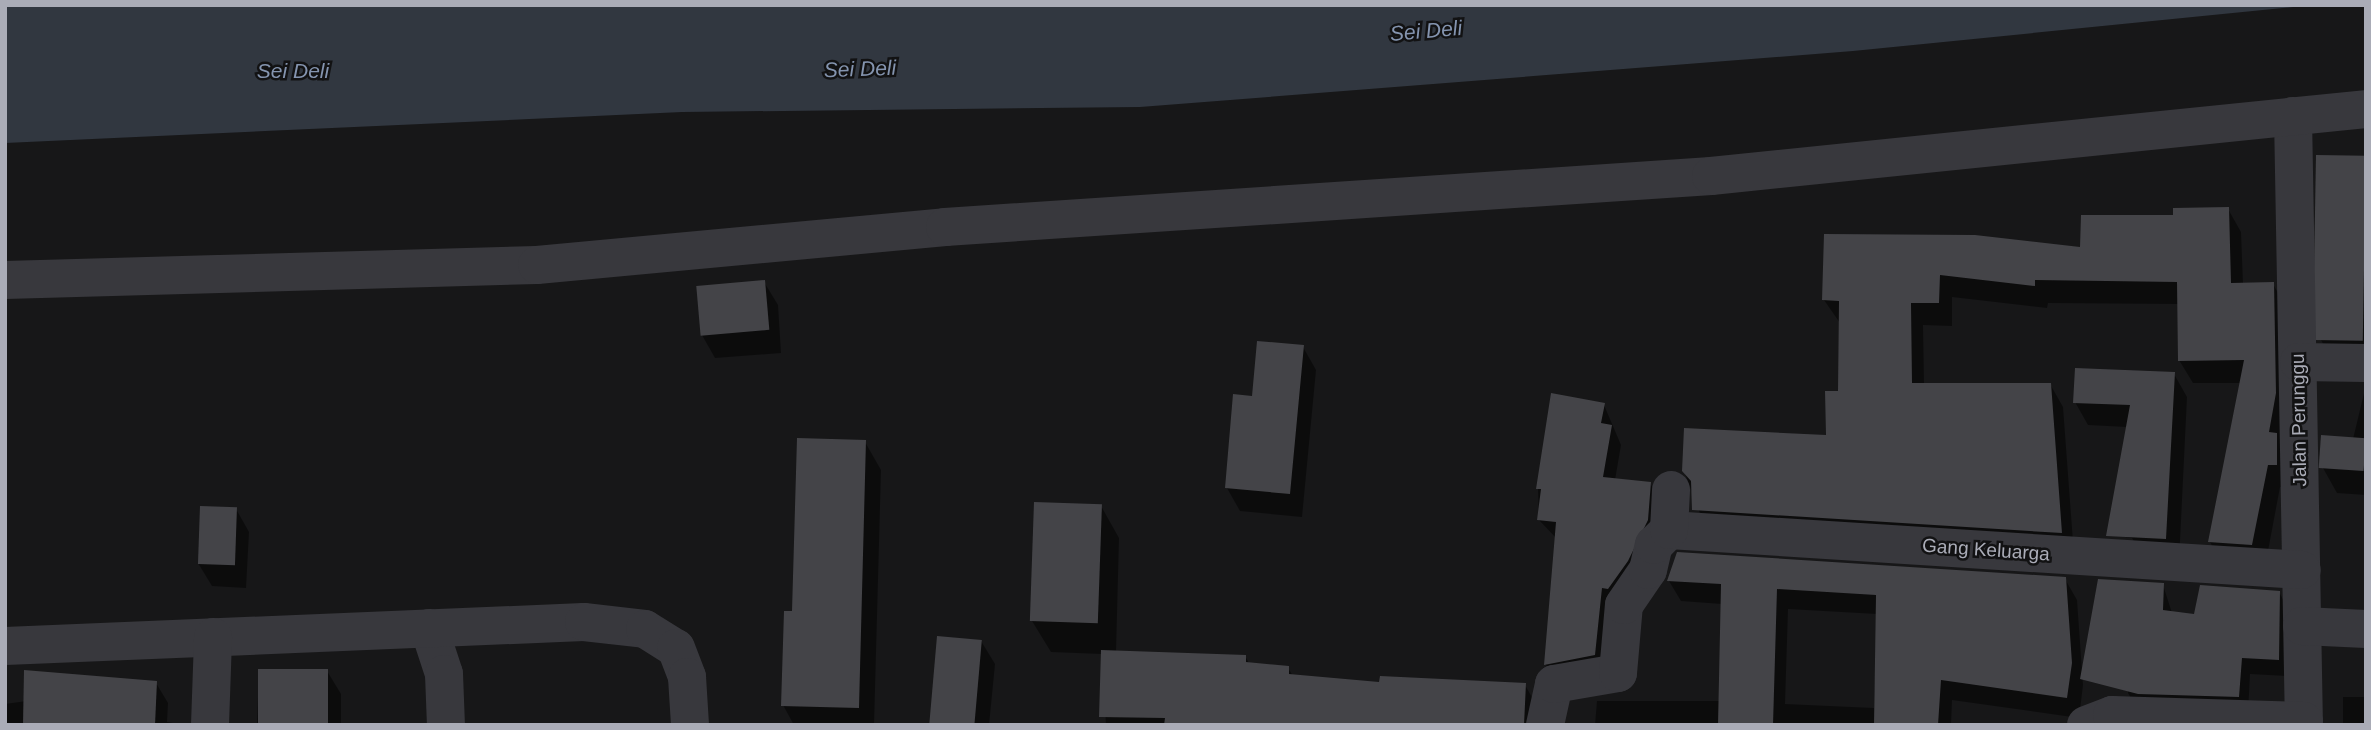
<!DOCTYPE html>
<html>
<head>
<meta charset="utf-8">
<style>
	body { margin:0 }
	#map { position:relative; width:2371px; height:730px; overflow:hidden; background:#171718; font-family:Arial,sans-serif }
	div>[style] { position:absolute }
	[style*='--x'] { left:calc(var(--x)*1px); top:calc(var(--y)*1px); width:calc(var(--w)*1px); rotate:calc(var(--a)*1deg) }
	.water>* { inset:0; background:#313740 }
	.shadow>* { inset:0; background:#0007; transform-origin:0 0 }
	.building>* { inset:0; background:#444448; transform-origin:0 0 }
	.minor>* { height:38px; margin:-19px; padding:0 19px; transform-origin:19px; border-radius:19px; background:#38383d }
	span { translate:-50% -50%; white-space:nowrap; text-align:center; line-height:1.15; -webkit-text-stroke:5px #121213; paint-order:stroke }
	.street-label { font-size:19px; color:#aaacb7 }
	.water-label { font-size:21px; color:#8494af; font-style:italic }
	.frame { position:absolute; inset:0; border:7px solid #aaacb7; pointer-events:none }
</style>
</head>
<body>
<div id="map">
	<div class="water">
		<div style="clip-path:polygon(5px 5px,2313px 5px,1853px 51px,1140px 107px,682px 112px,5px 143px)"></div>
	</div>
	<div class="shadow">
		<div style="clip-path:polygon(2366px 158px,2366px 366px,2335px 365px,2321px 340px)"></div>
		<div style="clip-path:polygon(2228px 209px,2241px 232px,2243px 284px,2273px 284px,2286px 307px,2290px 488px,2280px 487px,2265px 567px,2223px 565px,2210px 542px,2241px 383px,2193px 383px,2179px 360px,2179px 304px,2048px 303px,2047px 308px,1952px 297px,1952px 326px,1923px 325px,1924px 384px,2050px 384px,2063px 407px,2074px 555px,1707px 532px,1684px 471px,1828px 437px,1840px 393px,1840px 323px,1824px 300px,1826px 236px,2082px 249px,2175px 217px)"></div>
		<div style="clip-path:polygon(764px 282px,778px 305px,781px 353px,715px 358px,702px 335px)"></div>
		<div style="clip-path:polygon(1303px 347px,1316px 370px,1302px 517px,1240px 511px,1227px 488px,1253px 398px)"></div>
		<div style="clip-path:polygon(2174px 374px,2187px 397px,2179px 562px,2145px 560px,2132px 538px,2125px 537px,2112px 514px,2127px 427px,2088px 425px,2075px 402px)"></div>
		<div style="clip-path:polygon(2366px 385px,2366px 495px,2337px 493px,2323px 468px,2353px 439px)"></div>
		<div style="clip-path:polygon(1604px 405px,1621px 445px,1615px 480px,1650px 483px,1661px 502px,1605px 673px,1556px 683px,1546px 665px,1557px 539px,1539px 520px,1538px 488px)"></div>
		<div style="clip-path:polygon(865px 442px,881px 470px,874px 725px,794px 725px,783px 705px,793px 613px)"></div>
		<div style="clip-path:polygon(1101px 506px,1119px 538px,1116px 652px,1245px 656px,1250px 665px,1288px 668px,1293px 676px,1381px 684px,1525px 685px,1538px 708px,1537px 725px,1106px 725px,1102px 654px,1051px 652px,1032px 621px)"></div>
		<div style="clip-path:polygon(236px 509px,249px 532px,246px 588px,212px 586px,198px 563px)"></div>
		<div style="clip-path:polygon(evenodd,2065px 579px,2077px 600px,2083px 685px,2079px 718px,1952px 700px,1951px 725px,1595px 725px,1597px 701px,1720px 701px,1722px 604px,1681px 601px,1669px 581px,2065px 579px,1788px 609px,1877px 614px,1874px 708px,1785px 704px,1788px 609px)"></div>
		<div style="clip-path:polygon(2131px 583px,2163px 585px,2172px 613px,2196px 616px,2279px 592px,2288px 609px,2287px 676px,2250px 674px,2248px 713px,2138px 710px,2128px 693px)"></div>
		<div style="clip-path:polygon(981px 641px,995px 664px,989px 725px,932px 725px)"></div>
		<div style="clip-path:polygon(259px 670px,327px 671px,341px 694px,341px 725px,257px 725px)"></div>
		<div style="clip-path:polygon(156px 683px,168px 703px,167px 722px,185px 725px,5px 725px,5px 704px)"></div>
		<div style="left:2343px;top:697px;width:23px;height:28px"></div>
	</div>
	<div class="building">
		<div style="left:2316px;top:155px;width:50px;height:185px;rotate:1deg"></div>
		<div style="clip-path:polygon(2229px 207px,2231px 283px,2274px 282px,2276px 393px,2269px 432px,2277px 433px,2277px 465px,2268px 465px,2252px 545px,2208px 542px,2244px 360px,2178px 361px,2177px 282px,2035px 280px,2035px 286px,1940px 275px,1939px 303px,1911px 303px,1912px 383px,2051px 383px,2062px 533px,1692px 510px,1691px 481px,1682px 471px,1684px 428px,1826px 435px,1825px 391px,1838px 391px,1839px 301px,1822px 300px,1824px 234px,1975px 235px,2080px 247px,2081px 215px,2173px 215px,2173px 208px)"></div>
		<div style="left:765px;top:280px;width:50px;height:69px;rotate:85deg"></div>
		<div style="clip-path:polygon(1257px 341px,1304px 345px,1290px 494px,1225px 488px,1233px 394px,1252px 396px)"></div>
		<div style="clip-path:polygon(2075px 368px,2175px 372px,2166px 539px,2106px 536px,2130px 405px,2073px 403px)"></div>
		<div style="clip-path:polygon(1551px 393px,1605px 403px,1601px 423px,1612px 425px,1603px 477px,1651px 482px,1648px 520px,1628px 561px,1608px 589px,1602px 588px,1595px 655px,1544px 665px,1556px 522px,1537px 520px,1541px 489px,1536px 489px)"></div>
		<div style="left:2321px;top:435px;width:45px;height:33px;rotate:4deg"></div>
		<div style="clip-path:polygon(797px 438px,866px 440px,859px 708px,781px 706px,784px 611px,792px 611px)"></div>
		<div style="left:1034px;top:502px;width:68px;height:119px;rotate:2deg"></div>
		<div style="left:200px;top:506px;width:37px;height:58px;rotate:2deg"></div>
		<div style="clip-path:polygon(1677px 552px,2066px 577px,2072px 663px,2067px 698px,1941px 680px,1938px 725px,1874px 725px,1876px 595px,1777px 589px,1773px 725px,1718px 725px,1721px 584px,1667px 581px)"></div>
		<div style="clip-path:polygon(2098px 579px,2164px 583px,2163px 610px,2194px 614px,2200px 585px,2280px 591px,2279px 660px,2242px 658px,2239px 697px,2138px 694px,2080px 679px)"></div>
		<div style="left:937px;top:636px;width:45px;height:89px;rotate:5deg"></div>
		<div style="clip-path:polygon(1101px 650px,1246px 655px,1246px 662px,1289px 666px,1289px 674px,1379px 682px,1380px 676px,1526px 683px,1524px 725px,1164px 725px,1165px 718px,1099px 717px)"></div>
		<div style="left:258px;top:669px;width:70px;height:56px"></div>
		<div style="clip-path:polygon(24px 670px,157px 681px,155px 725px,23px 725px)"></div>
	</div>
	<div class="minor">
		<div style="--x:2293;--y:116;--w:609;--a:88.97"></div>
		<div style="--x:5;--y:280;--w:532;--a:-1.62"></div>
		<div style="--x:537;--y:265;--w:410;--a:-5.3"></div>
		<div style="--x:945;--y:227;--w:768;--a:-3.81"></div>
		<div style="--x:1711;--y:176;--w:658;--a:-5.84"></div>
		<div style="--x:2299;--y:362;--w:67;--a:0.9"></div>
		<div style="--x:1669;--y:530;--w:634;--a:3.62"></div>
		<div style="--x:2302;--y:626;--w:64;--a:2.7"></div>
		<div style="--x:429;--y:628;--w:48;--a:71.9"></div>
		<div style="--x:444;--y:674;--w:51;--a:87.8"></div>
		<div style="--x:5;--y:646;--w:579;--a:-2.37"></div>
		<div style="--x:584;--y:622;--w:61;--a:6.5"></div>
		<div style="--x:645;--y:629;--w:36;--a:32"></div>
		<div style="--x:676;--y:648;--w:31;--a:69"></div>
		<div style="--x:687;--y:677;--w:48;--a:86.4"></div>
		<div style="--x:210;--y:725;--w:88;--a:-88"></div>
		<div style="--x:1545;--y:725;--w:42;--a:-77.6"></div>
		<div style="--x:1554;--y:684;--w:65;--a:-9.8"></div>
		<div style="--x:1618;--y:673;--w:68;--a:-85"></div>
		<div style="--x:1624;--y:605;--w:42;--a:-55.6"></div>
		<div style="--x:1648;--y:570;--w:26;--a:-77"></div>
		<div style="--x:1654;--y:545;--w:21;--a:-45"></div>
		<div style="--x:1669;--y:530;--w:40;--a:-87.1"></div>
		<div style="--x:2086;--y:725;--w:28;--a:-21"></div>
		<div style="--x:2112;--y:715;--w:192;--a:1.8"></div>
	</div>
	<div class="street-label">
		<span style="left:2299px;top:420px;rotate:-91deg">Jalan Perunggu</span>
		<span style="left:1986px;top:550px;rotate:4deg">Gang Keluarga</span>
	</div>
	<div class="water-label">
		<span style="left:1426px;top:31px;rotate:-5deg">Sei Deli</span>
		<span style="left:860px;top:69px;rotate:-2deg">Sei Deli</span>
		<span style="left:293px;top:71px">Sei Deli</span>
	</div>
	<div class="frame"></div>
</div>
</body>
</html>
